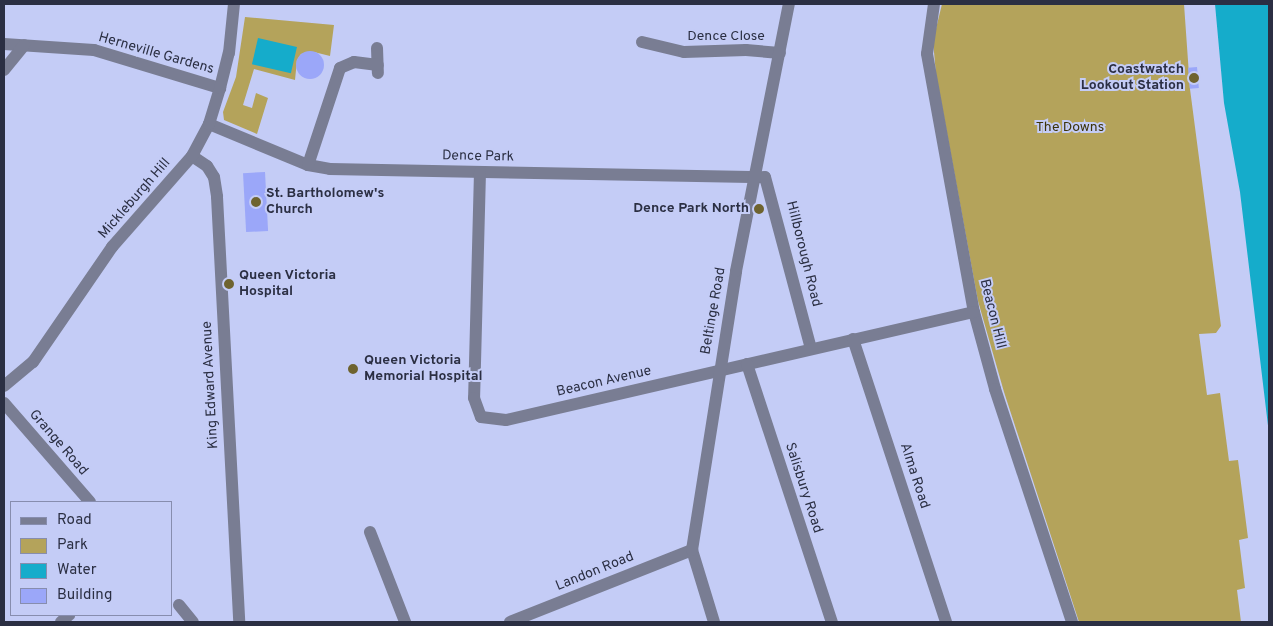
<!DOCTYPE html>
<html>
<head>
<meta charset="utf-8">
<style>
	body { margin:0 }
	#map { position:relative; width:1273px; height:626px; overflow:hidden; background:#c4ccf6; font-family:Overpass,sans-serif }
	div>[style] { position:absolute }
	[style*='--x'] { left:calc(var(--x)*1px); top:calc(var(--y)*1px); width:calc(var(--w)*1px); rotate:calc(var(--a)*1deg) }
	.green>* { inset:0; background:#b4a35b }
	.water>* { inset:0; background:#15accb; transform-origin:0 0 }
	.building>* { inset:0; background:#9ba7f9; transform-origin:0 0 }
	.round { border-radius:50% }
	.minor>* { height:12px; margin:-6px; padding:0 6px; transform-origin:6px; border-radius:6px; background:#797d93 }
	.dots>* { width:14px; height:14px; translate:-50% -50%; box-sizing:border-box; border:2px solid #c4ccf6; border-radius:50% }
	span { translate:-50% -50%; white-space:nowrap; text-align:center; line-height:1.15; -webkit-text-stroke:4px #c4ccf6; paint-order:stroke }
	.street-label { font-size:14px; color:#2b2f43 }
	.poi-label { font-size:14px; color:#2b2f43; font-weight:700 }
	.right { translate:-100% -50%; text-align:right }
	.left { translate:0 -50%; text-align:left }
	.park-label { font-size:14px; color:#3c3308 }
	.frame { position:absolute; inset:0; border:5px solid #2b2f43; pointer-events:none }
	.legend { position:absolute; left:10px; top:501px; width:162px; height:115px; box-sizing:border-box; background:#c4ccf6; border:1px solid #878dae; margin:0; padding:6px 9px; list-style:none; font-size:15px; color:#2b2f43 }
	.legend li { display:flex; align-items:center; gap:10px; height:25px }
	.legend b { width:25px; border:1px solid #878dae }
</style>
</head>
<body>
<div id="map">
	<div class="green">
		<div style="clip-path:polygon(942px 4px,1184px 4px,1190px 89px,1221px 326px,1216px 333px,1199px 334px,1207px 395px,1220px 393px,1229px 461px,1238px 460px,1248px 538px,1239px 540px,1245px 588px,1237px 590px,1241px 622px,1079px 622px,1004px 392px,978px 301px,936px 74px,933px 41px)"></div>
		<div style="clip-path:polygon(245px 17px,334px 25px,330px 56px,314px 52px,301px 54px,297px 60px,295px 80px,254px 69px,243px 105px,252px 108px,256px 93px,268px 98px,257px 134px,224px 120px,223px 112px,236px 77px)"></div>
	</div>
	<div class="water">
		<div style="clip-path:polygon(1215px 4px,1269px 4px,1269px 434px,1240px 192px,1224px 103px)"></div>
		<div style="left:258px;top:38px;width:40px;height:27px;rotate:13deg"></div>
	</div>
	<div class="building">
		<div class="round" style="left:296px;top:51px;width:28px;height:28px"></div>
		<div style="left:1197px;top:67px;width:21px;height:9px;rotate:85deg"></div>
		<div style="left:265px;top:172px;width:59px;height:22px;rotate:87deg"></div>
	</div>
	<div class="minor">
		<div style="--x:934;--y:4;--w:50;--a:98"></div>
		<div style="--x:927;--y:54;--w:262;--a:79.7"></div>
		<div style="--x:974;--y:312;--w:80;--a:74.7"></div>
		<div style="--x:995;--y:389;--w:245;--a:71.7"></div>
		<div style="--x:642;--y:42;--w:43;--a:13.4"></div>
		<div style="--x:684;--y:52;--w:62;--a:-1.8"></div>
		<div style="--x:746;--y:50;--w:34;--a:5"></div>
		<div style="--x:4;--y:44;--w:90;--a:3.8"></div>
		<div style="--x:94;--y:50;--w:132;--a:16.8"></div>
		<div style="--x:377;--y:48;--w:25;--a:88"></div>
		<div style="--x:4;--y:70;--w:32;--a:-51"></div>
		<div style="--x:209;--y:124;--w:107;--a:22.5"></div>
		<div style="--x:308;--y:165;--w:22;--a:10"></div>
		<div style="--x:330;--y:169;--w:435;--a:1.1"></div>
		<div style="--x:765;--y:177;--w:178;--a:75"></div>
		<div style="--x:192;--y:156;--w:18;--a:34"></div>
		<div style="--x:207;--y:166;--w:13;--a:58"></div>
		<div style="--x:214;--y:177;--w:20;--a:81"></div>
		<div style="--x:217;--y:197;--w:426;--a:87"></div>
		<div style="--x:308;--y:165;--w:102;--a:-71.7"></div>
		<div style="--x:340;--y:68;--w:15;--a:-23"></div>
		<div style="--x:354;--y:62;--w:24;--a:7"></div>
		<div style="--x:480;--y:172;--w:226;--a:91.5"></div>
		<div style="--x:474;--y:398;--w:20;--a:70"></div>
		<div style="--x:481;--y:417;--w:25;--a:7"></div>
		<div style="--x:506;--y:420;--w:480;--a:-13"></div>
		<div style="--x:853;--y:339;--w:298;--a:71.8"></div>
		<div style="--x:747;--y:364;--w:272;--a:71.8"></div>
		<div style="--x:4;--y:386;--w:38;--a:-40"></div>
		<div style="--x:33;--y:362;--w:140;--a:-55.5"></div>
		<div style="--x:112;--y:247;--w:121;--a:-48.7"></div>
		<div style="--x:192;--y:156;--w:36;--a:-62"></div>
		<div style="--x:209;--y:124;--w:38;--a:-73"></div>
		<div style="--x:220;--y:88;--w:36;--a:-76"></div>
		<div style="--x:229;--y:53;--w:49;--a:-84.2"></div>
		<div style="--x:4;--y:403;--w:131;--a:49"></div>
		<div style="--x:370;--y:532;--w:97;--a:68.7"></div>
		<div style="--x:179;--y:605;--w:22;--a:51"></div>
		<div style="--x:61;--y:622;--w:11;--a:-41"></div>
		<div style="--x:510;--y:622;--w:196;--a:-21.6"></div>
		<div style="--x:714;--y:622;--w:75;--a:-107"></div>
		<div style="--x:692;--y:550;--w:282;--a:-81"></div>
		<div style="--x:736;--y:271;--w:272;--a:-78.8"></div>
	</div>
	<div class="dots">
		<div style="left:1194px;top:78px;background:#6e632f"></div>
		<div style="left:256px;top:202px;background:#6e632f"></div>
		<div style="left:759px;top:209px;background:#6e632f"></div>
		<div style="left:229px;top:284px;background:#6e632f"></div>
		<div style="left:353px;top:369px;background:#6e632f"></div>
	</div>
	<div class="street-label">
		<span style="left:726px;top:37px">Dence Close</span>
		<span style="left:156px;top:54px;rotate:16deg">Herneville Gardens</span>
		<span style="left:478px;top:157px;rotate:1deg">Dence Park</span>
		<span style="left:135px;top:199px;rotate:-49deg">Mickleburgh Hill</span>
		<span style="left:803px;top:254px;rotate:76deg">Hillborough Road</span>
		<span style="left:714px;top:311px;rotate:-80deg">Beltinge Road</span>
		<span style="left:992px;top:314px;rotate:76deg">Beacon Hill</span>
		<span style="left:604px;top:382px;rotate:-13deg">Beacon Avenue</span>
		<span style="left:211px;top:385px;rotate:-93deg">King Edward Avenue</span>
		<span style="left:58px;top:443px;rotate:49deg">Grange Road</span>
		<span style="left:914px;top:476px;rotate:72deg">Alma Road</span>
		<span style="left:803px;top:488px;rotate:72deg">Salisbury Road</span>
		<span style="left:595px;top:572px;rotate:-22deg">Landon Road</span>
	</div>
	<div class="poi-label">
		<span class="right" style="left:1184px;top:78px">Coastwatch<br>Lookout Station</span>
		<span class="left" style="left:266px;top:202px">St. Bartholomew's<br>Church</span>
		<span class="right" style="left:749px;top:209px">Dence Park North</span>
		<span class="left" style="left:239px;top:284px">Queen Victoria<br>Hospital</span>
		<span class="left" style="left:364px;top:369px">Queen Victoria<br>Memorial Hospital</span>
	</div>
	<div class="park-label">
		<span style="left:1070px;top:128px">The Downs</span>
	</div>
	<div class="frame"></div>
	<ul class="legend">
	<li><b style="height:6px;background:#797d93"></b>Road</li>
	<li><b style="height:14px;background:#b4a35b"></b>Park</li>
	<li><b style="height:14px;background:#15accb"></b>Water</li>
	<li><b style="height:14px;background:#9ba7f9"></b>Building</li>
	</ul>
</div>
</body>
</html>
